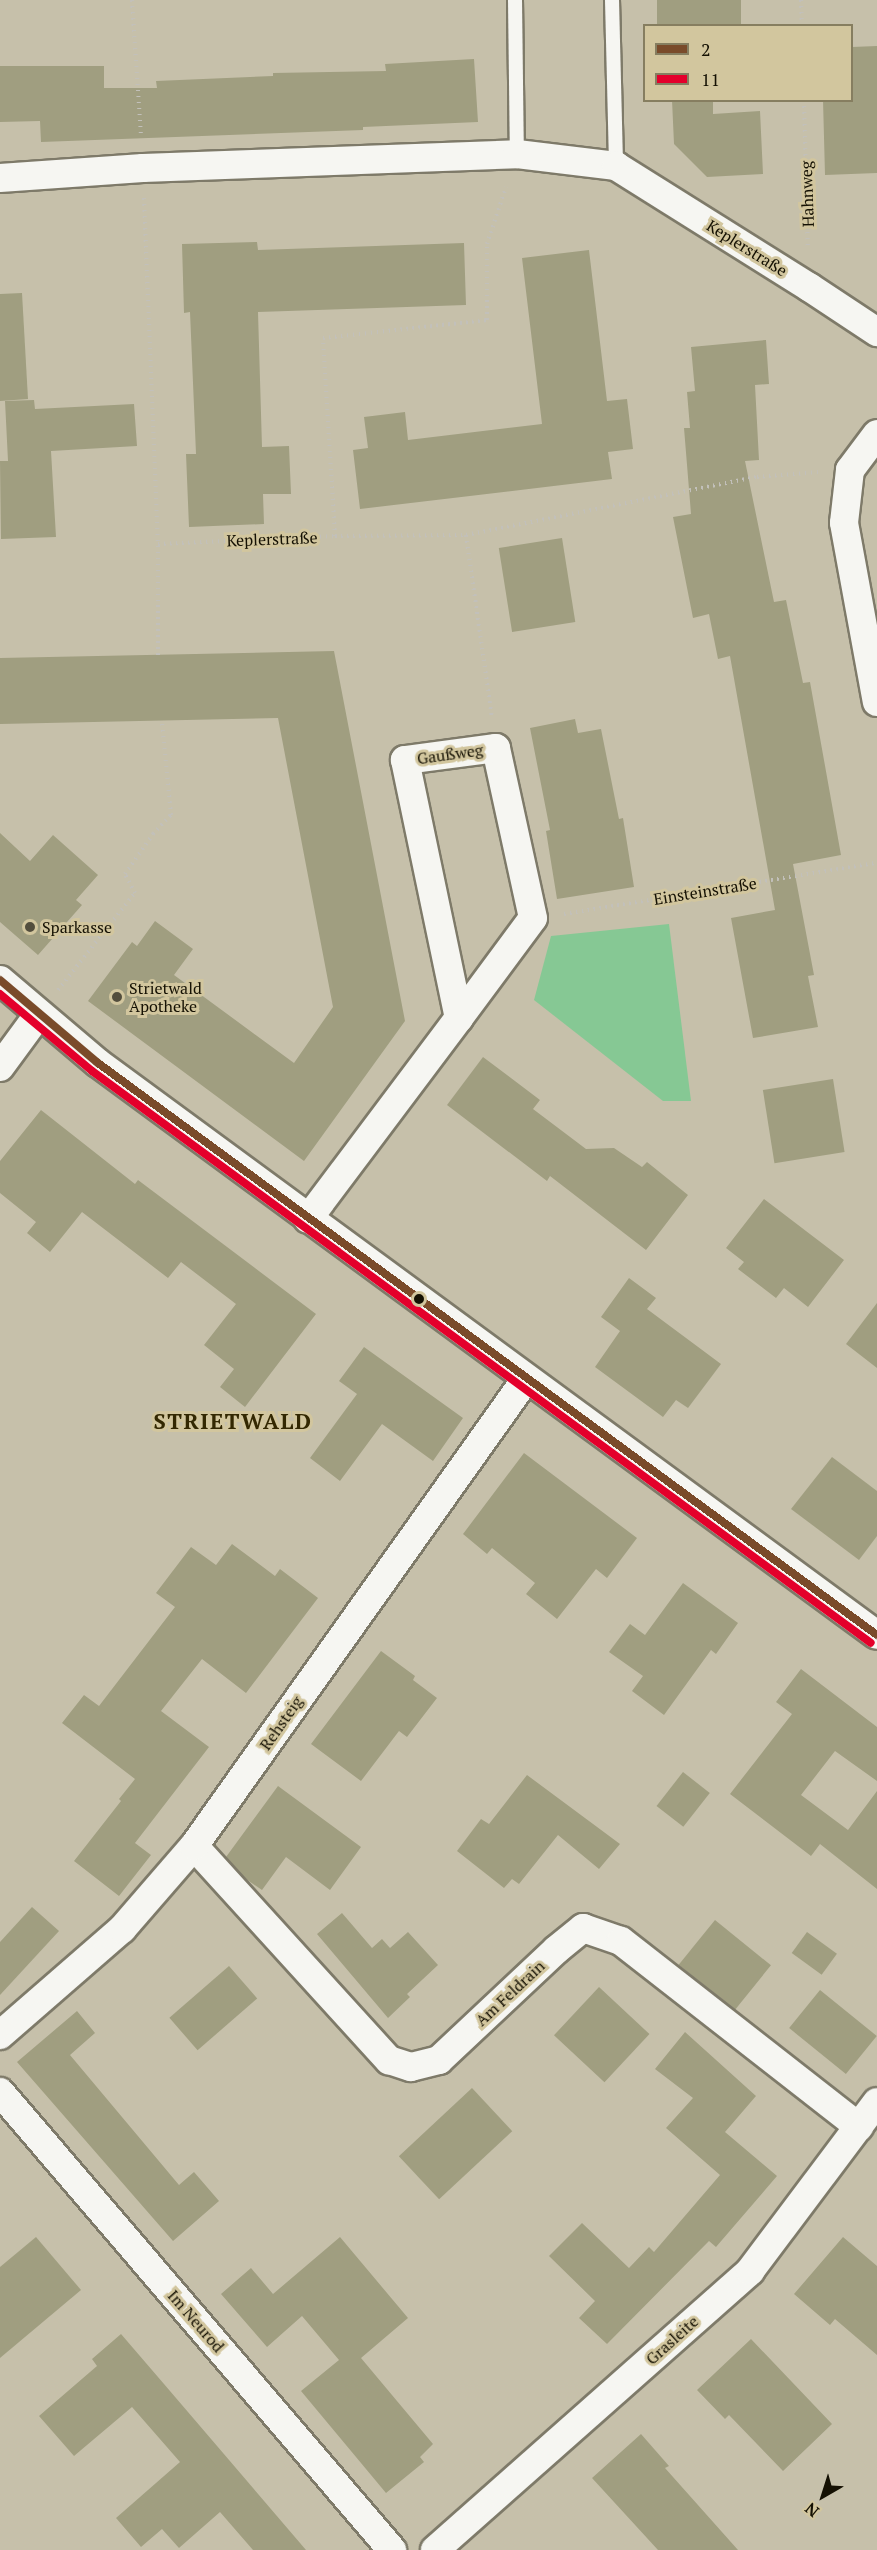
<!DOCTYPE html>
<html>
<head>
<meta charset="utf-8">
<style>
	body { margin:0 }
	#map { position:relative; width:877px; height:2550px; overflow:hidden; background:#c6c0aa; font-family:"PT Serif",serif }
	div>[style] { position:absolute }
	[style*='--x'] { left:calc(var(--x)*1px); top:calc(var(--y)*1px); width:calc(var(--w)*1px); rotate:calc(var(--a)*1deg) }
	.green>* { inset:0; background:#86c894 }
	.building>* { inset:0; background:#a09e80; transform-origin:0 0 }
	.path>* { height:4px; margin-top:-2px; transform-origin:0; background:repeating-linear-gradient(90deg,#c2c0ba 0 1.5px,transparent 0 6px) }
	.roads { filter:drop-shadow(2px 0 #7e7a69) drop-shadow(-2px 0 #7e7a69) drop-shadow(0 2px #7e7a69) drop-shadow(0 -2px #7e7a69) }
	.service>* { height:14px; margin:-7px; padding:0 7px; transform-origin:7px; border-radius:7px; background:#f6f6f2 }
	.minor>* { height:28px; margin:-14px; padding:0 14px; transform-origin:14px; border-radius:14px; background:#f6f6f2 }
	.bus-1>* { height:8px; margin:-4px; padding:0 4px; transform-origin:4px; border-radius:4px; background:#7a4b2a }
	.bus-2>* { height:8px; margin:-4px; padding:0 4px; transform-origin:4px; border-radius:4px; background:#e4002b }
	.dots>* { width:16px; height:16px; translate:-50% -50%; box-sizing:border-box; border:3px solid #d2c69e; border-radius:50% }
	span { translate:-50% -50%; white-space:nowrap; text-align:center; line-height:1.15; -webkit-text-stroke:6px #d2c69e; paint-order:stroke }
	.street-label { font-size:16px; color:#151103 }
	.poi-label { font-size:16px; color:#151103 }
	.left { translate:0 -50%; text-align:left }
	.district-label { font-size:22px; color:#332802; font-weight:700; letter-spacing:1.5px }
	.legend { position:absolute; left:643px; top:24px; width:210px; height:78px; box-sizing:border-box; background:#d2c69e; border:2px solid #867e60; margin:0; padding:8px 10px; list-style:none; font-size:18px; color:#151103 }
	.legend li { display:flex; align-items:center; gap:12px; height:30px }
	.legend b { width:30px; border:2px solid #867e60 }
	.north { position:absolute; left:793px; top:2466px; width:60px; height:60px; -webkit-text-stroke:4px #d2c69e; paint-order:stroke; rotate:219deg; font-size:16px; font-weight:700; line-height:24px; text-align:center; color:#151103 }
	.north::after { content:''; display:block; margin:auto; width:21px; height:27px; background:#151103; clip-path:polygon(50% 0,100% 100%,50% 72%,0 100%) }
</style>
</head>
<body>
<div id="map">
	<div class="green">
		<div style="clip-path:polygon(669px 924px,691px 1101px,663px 1101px,534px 1000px,551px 936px)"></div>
	</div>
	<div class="building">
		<div style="left:657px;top:0;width:84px;height:26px"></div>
		<div style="clip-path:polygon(877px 46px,877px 173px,825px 175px,823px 100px,852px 100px,852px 47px)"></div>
		<div style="clip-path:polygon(474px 59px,478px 122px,363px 127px,363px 130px,41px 142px,40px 121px,0 122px,0 66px,104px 66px,104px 88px,157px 88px,156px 81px,273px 76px,273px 73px,386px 71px,385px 64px)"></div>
		<div style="clip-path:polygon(672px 100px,713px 100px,713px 114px,760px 111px,763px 174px,707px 177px,674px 144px)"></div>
		<div style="clip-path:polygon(257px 242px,258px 250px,464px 243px,466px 305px,258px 312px,262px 447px,289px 446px,291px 494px,263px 494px,264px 524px,189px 527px,186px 454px,196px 454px,190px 312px,184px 313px,182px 244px)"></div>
		<div style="clip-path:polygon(589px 250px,607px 401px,627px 399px,633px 449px,608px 452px,612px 479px,360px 509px,353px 450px,368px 448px,364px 417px,405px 412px,408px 440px,542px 424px,522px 258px)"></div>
		<div style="clip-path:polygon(22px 293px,28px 399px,0 401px,0 294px)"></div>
		<div style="clip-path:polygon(766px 340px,769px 384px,755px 385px,759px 460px,745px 461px,774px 602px,786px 600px,803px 683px,810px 682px,841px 855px,793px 864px,814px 975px,808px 976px,818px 1027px,753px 1038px,731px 918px,775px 910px,730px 656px,718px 659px,709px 614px,693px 618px,673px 517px,691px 514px,684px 428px,690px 428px,687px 392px,695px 391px,691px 347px)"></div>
		<div style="clip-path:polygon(34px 400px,35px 409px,134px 404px,137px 446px,51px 451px,56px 537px,1px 539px,0 461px,8px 461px,5px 401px)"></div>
		<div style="left:562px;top:538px;width:85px;height:64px;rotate:81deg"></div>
		<div style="clip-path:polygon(334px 651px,405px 1021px,304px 1161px,88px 1001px,132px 942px,137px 946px,155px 921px,193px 949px,174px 975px,294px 1063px,333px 1007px,278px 718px,0 724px,0 658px)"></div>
		<div style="clip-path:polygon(575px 719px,578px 733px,601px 729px,619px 819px,623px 818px,634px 887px,557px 899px,546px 831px,550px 830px,530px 728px)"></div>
		<div style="clip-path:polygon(0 833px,30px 861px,53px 835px,98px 875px,76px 900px,82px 905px,38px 955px,0 922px)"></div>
		<div style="clip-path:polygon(483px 1057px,540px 1100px,533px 1109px,586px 1149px,614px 1148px,642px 1167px,647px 1162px,688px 1195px,646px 1250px,550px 1176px,547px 1181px,447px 1105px)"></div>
		<div style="left:833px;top:1079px;width:74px;height:71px;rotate:81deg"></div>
		<div style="clip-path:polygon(41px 1110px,135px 1184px,138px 1180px,316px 1314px,245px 1407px,220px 1387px,234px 1369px,204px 1345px,236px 1304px,181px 1262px,168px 1278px,82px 1212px,50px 1252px,27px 1233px,36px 1222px,0 1193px,0 1161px)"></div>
		<div style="clip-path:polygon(764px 1199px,844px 1260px,808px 1307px,784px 1288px,776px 1298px,738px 1269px,744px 1262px,726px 1248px)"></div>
		<div style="clip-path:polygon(629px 1278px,656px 1298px,647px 1309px,721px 1364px,688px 1408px,676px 1400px,663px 1417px,595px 1367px,620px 1331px,601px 1317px)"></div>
		<div style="clip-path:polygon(877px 1303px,877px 1368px,846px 1344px)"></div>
		<div style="clip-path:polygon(364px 1347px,463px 1418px,433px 1461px,382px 1424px,340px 1481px,310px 1458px,357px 1394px,339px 1381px)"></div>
		<div style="clip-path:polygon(524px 1453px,637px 1538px,607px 1578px,596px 1569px,557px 1619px,526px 1594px,535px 1583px,492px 1548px,487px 1554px,463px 1534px)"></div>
		<div style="clip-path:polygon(832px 1457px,877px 1491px,877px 1536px,859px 1560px,791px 1509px)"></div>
		<div style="clip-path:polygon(232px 1544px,275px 1576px,280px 1569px,318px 1598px,246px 1693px,202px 1659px,161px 1711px,209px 1747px,135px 1843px,151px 1855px,119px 1896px,74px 1861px,121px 1801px,119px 1799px,135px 1779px,62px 1723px,84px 1695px,99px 1706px,175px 1607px,156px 1593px,191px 1547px,216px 1565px)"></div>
		<div style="clip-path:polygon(683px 1583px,738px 1623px,716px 1654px,711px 1650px,664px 1715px,632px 1691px,643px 1676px,609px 1652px,630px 1624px,645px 1635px)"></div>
		<div style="clip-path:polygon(381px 1651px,415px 1676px,413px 1680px,437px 1698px,407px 1737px,399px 1731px,361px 1781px,311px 1744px)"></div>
		<div style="clip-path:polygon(801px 1669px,877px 1727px,877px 1781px,835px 1751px,801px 1795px,848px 1830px,877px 1791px,877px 1889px,820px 1844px,811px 1856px,730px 1794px,792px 1714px,776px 1702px)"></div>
		<div style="left:683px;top:1772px;width:34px;height:43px;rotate:38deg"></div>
		<div style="clip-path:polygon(527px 1775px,620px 1844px,599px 1869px,558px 1835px,519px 1884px,512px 1879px,504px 1888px,457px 1851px,481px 1819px,489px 1824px)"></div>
		<div style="clip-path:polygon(278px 1786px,361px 1847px,330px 1890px,286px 1857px,262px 1890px,246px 1879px,226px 1857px)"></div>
		<div style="clip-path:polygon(32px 1907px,59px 1931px,0 1995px,0 1942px)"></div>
		<div style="clip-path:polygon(342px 1913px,372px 1948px,382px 1939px,390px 1948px,408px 1932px,438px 1965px,407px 1994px,410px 1997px,388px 2018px,317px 1934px)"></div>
		<div style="left:715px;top:1920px;width:72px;height:58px;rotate:39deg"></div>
		<div style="left:807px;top:1932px;width:37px;height:26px;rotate:36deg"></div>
		<div style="left:229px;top:1966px;width:43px;height:79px;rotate:49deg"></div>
		<div style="left:599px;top:1987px;width:69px;height:66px;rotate:43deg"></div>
		<div style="left:820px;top:1990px;width:73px;height:49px;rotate:39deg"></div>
		<div style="clip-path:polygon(77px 2011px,95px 2033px,70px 2055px,179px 2185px,194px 2172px,219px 2201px,173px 2241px,17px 2062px)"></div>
		<div style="clip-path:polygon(685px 2032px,756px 2096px,725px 2132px,777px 2176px,716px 2247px,709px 2241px,607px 2344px,579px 2318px,595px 2301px,549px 2256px,582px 2223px,629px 2268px,649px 2247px,654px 2252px,720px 2175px,666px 2128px,693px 2098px,655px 2069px)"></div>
		<div style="left:472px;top:2088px;width:59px;height:100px;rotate:47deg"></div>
		<div style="clip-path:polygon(36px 2237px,81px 2290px,0 2358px,0 2267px)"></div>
		<div style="clip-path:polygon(340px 2237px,408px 2318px,361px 2358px,433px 2444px,420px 2457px,424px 2462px,386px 2493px,301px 2391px,339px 2360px,302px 2316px,267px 2347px,221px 2294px,251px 2268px,273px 2294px)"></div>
		<div style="clip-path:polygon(843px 2237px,877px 2266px,877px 2355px,835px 2319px,830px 2325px,794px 2294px)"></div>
		<div style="clip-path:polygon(121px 2334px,164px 2384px,306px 2550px,253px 2550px,220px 2512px,179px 2548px,162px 2529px,141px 2547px,116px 2518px,180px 2462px,132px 2407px,74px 2456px,39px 2416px,97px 2366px,92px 2359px)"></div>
		<div style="clip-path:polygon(751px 2339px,832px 2424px,783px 2471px,729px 2415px,725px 2419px,697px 2390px)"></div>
		<div style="clip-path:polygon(641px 2434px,669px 2466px,665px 2468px,738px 2550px,658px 2550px,592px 2478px)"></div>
	</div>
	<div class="path">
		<div style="--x:132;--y:0;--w:137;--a:86.2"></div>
		<div style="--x:801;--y:0;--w:26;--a:88"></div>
		<div style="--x:804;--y:100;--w:150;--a:88.5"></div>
		<div style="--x:144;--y:198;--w:346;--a:87.7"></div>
		<div style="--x:158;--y:544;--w:177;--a:-2.6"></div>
		<div style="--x:335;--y:536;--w:131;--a:-0.4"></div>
		<div style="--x:466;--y:535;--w:297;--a:-11.3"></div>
		<div style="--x:757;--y:477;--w:61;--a:-4.7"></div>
		<div style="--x:466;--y:535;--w:185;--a:81.9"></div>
		<div style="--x:335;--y:536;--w:198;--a:-93.5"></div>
		<div style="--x:323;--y:338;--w:165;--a:-6.3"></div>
		<div style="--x:487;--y:320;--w:76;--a:-90"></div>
		<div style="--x:487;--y:244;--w:60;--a:-71.6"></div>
		<div style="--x:158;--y:655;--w:111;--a:-90"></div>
		<div style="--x:564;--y:914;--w:317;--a:-9.3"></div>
		<div style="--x:58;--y:990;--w:124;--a:-51.6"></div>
		<div style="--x:135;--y:893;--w:21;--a:-118"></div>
		<div style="--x:125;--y:874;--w:49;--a:-55"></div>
		<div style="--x:153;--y:834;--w:26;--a:-47"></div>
		<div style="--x:171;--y:815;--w:94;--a:-95.5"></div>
	</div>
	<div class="roads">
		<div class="service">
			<div style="--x:515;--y:0;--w:154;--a:89.3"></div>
			<div style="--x:612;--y:0;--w:166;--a:88.6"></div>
		</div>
		<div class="minor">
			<div style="--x:0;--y:178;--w:143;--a:-4"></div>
			<div style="--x:143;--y:168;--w:374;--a:-2.1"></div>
			<div style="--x:517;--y:154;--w:100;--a:6.9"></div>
			<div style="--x:616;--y:166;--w:228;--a:32.1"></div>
			<div style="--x:809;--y:287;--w:82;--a:33.5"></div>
			<div style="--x:877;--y:434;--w:45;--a:126.9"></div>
			<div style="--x:850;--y:470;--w:53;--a:96.5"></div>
			<div style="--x:844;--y:523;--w:182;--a:79.6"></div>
			<div style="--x:0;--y:980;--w:128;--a:40.3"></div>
			<div style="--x:98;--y:1063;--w:966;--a:36.29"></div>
			<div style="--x:0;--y:1067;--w:66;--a:-53.7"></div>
			<div style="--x:308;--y:1219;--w:251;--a:-53.1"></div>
			<div style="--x:459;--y:1018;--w:124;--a:-53.5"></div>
			<div style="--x:533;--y:918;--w:174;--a:-102.3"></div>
			<div style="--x:496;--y:748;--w:92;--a:172.5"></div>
			<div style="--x:405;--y:760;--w:264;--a:78.2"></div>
			<div style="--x:194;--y:1846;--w:290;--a:47.7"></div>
			<div style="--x:389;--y:2060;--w:23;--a:18"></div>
			<div style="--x:411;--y:2067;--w:29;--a:-14"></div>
			<div style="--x:439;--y:2060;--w:161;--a:-43.2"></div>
			<div style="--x:556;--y:1950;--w:35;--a:-39"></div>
			<div style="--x:583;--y:1928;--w:40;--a:18.9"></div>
			<div style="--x:621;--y:1941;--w:302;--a:38"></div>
			<div style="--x:0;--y:2035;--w:162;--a:-41"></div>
			<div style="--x:122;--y:1929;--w:110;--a:-49.1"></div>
			<div style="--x:194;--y:1846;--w:573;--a:-54.59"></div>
			<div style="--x:0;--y:2092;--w:603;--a:49.44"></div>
			<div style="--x:435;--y:2550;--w:421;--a:-41.5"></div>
			<div style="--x:750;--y:2271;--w:211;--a:-53.1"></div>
		</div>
	</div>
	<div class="bus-1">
		<div style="--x:0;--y:980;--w:128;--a:40.3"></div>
		<div style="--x:98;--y:1063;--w:966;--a:36.29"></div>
	</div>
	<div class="bus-2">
		<div style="--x:0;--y:994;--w:120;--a:39.9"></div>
		<div style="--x:92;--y:1071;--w:966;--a:36.29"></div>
	</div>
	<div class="dots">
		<div style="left:30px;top:927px;background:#534e3d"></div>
		<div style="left:117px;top:997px;background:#534e3d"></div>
		<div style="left:419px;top:1299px;background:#151103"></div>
	</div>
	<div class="street-label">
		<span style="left:807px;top:194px;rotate:-92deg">Hahnweg</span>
		<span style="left:747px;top:248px;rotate:32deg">Keplerstraße</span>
		<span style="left:272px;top:539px;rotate:-2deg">Keplerstraße</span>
		<span style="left:450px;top:754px;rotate:-8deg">Gaußweg</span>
		<span style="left:705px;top:891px;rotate:-9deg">Einsteinstraße</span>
		<span style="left:281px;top:1723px;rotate:-55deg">Rehsteig</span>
		<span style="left:510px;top:1993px;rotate:-43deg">Am Feldrain</span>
		<span style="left:196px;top:2321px;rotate:49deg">Im Neurod</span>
		<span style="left:672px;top:2340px;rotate:-42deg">Grasleite</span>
	</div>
	<div class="poi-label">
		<span class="left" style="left:42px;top:927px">Sparkasse</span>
		<span class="left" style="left:129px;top:997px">Strietwald<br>Apotheke</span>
	</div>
	<div class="district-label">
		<span style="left:233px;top:1421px">STRIETWALD</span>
	</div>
	<ul class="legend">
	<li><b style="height:8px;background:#7a4b2a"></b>2</li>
	<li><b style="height:8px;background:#e4002b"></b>11</li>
	</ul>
	<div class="north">N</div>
</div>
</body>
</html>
